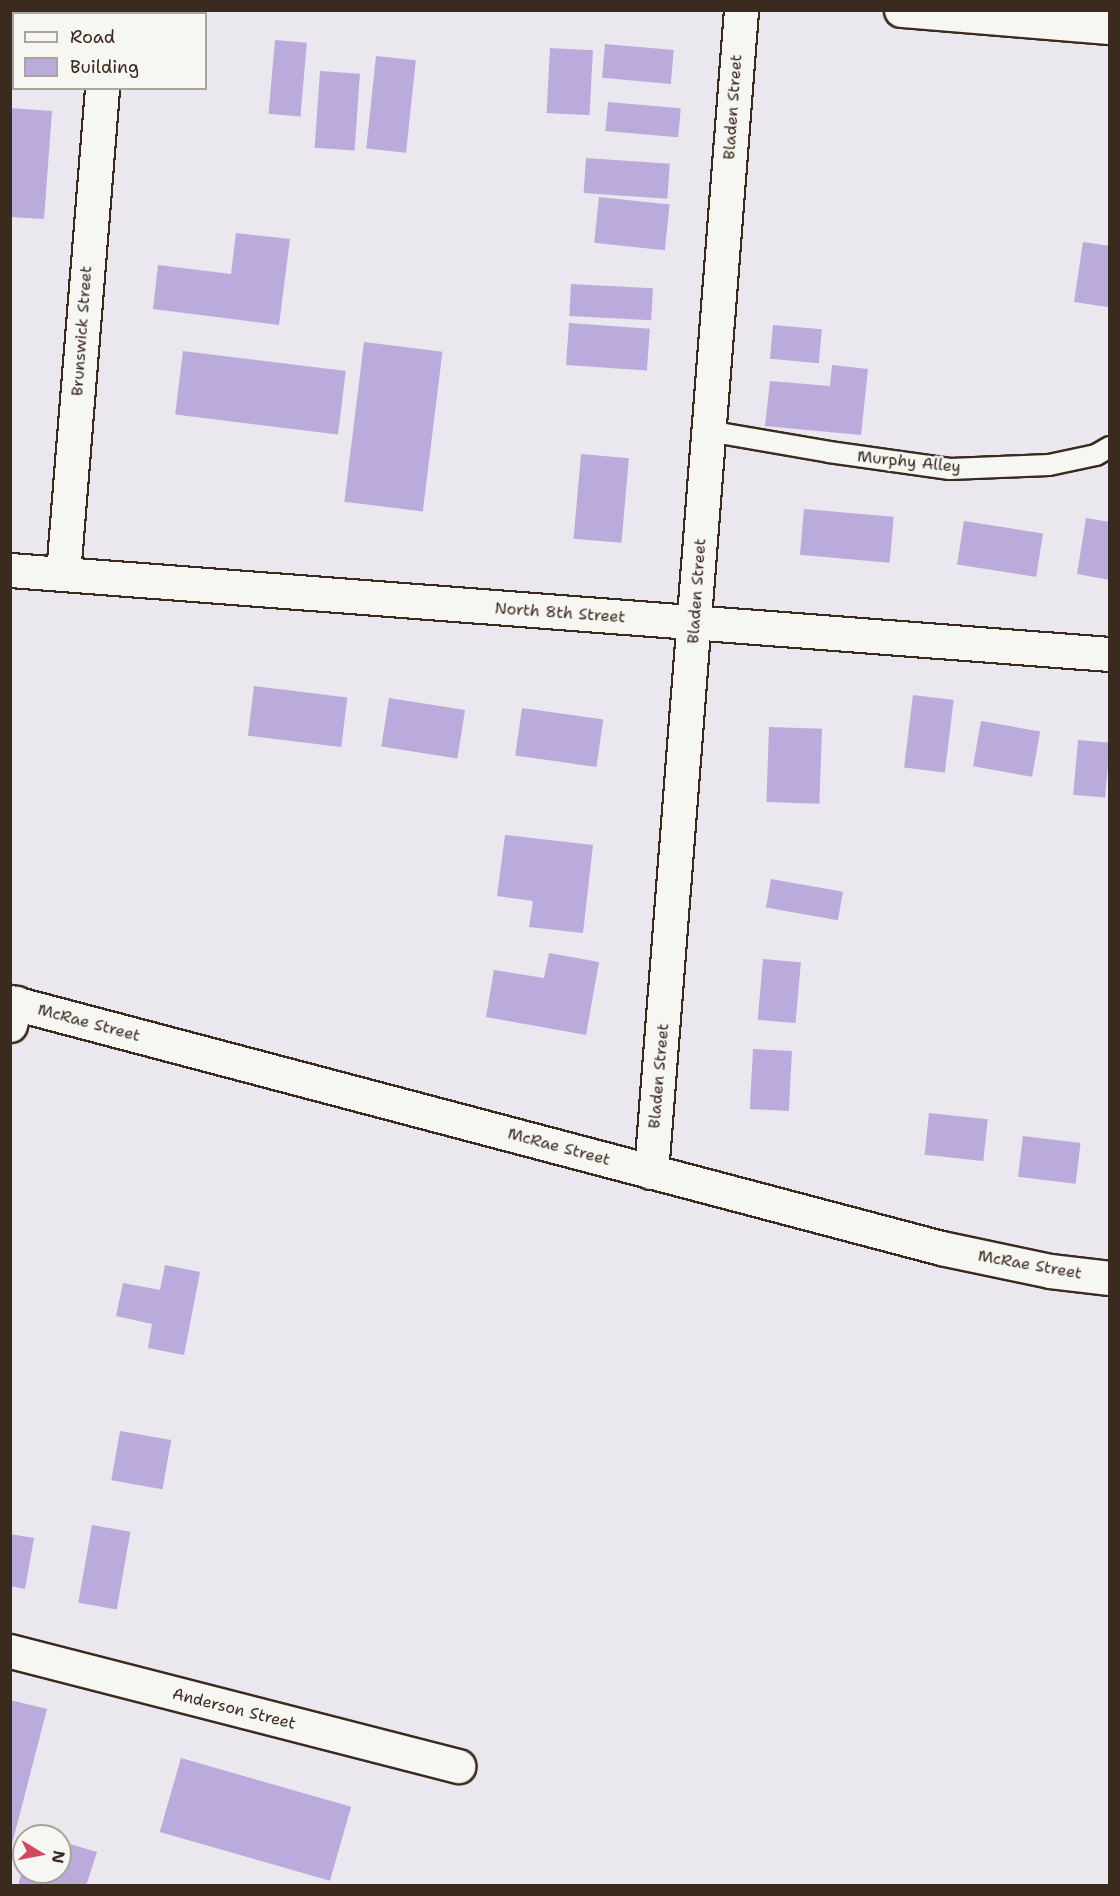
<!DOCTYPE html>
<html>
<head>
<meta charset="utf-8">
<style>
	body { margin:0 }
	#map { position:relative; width:1120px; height:1896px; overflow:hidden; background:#eae7ee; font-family:"Shantell Sans",sans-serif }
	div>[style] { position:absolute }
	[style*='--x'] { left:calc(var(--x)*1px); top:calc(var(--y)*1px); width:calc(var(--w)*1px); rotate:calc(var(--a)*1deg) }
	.building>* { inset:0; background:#baabdc; transform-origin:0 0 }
	.roads { filter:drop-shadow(2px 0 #3b2a1e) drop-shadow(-2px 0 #3b2a1e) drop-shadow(0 2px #3b2a1e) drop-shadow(0 -2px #3b2a1e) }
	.service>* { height:20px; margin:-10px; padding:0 10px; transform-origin:10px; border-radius:10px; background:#f6f6f2 }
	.minor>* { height:33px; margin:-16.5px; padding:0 16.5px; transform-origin:16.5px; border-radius:16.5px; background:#f6f6f2 }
	.tertiary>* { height:33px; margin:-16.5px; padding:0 16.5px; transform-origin:16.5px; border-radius:16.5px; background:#f6f6f2 }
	span { translate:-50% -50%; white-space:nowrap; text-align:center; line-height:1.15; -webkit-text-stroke:4.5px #f6f6f2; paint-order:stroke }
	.street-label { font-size:16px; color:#3b2a1e }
	.frame { position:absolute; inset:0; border:12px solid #3b2a1e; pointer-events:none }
	.legend { position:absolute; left:12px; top:12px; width:195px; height:78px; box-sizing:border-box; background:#f6f6f2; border:2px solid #aba49d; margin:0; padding:8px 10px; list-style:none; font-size:18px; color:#3b2a1e }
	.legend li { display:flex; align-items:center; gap:12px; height:30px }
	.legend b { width:30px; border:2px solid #aba49d }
	.north { position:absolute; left:12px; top:1824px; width:60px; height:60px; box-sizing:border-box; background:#f6f6f2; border:2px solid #aba49d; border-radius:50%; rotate:100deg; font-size:16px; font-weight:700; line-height:24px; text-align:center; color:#3b2a1e }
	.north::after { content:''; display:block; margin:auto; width:21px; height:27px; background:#d1495b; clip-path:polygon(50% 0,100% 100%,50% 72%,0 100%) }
</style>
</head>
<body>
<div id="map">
	<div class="building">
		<div style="left:10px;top:13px;width:4px;height:75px"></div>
		<div style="left:275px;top:40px;width:32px;height:74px;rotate:5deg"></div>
		<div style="left:605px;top:44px;width:69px;height:34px;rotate:5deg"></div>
		<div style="left:550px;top:48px;width:43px;height:65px;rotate:3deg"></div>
		<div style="left:376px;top:56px;width:40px;height:93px;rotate:6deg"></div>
		<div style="left:320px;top:71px;width:40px;height:77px;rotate:4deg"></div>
		<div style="left:608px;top:102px;width:73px;height:29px;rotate:5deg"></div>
		<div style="clip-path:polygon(10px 108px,52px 111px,44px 219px,10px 217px)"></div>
		<div style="left:586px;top:158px;width:84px;height:35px;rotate:4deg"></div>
		<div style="left:599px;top:197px;width:71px;height:46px;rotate:6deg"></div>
		<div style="clip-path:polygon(236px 233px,290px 239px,279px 325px,153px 309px,158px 265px,231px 274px)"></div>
		<div style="clip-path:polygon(1083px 242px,1110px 246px,1108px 307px,1074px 302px)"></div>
		<div style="left:571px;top:284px;width:82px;height:32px;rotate:3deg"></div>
		<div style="left:569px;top:323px;width:81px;height:42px;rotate:4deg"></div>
		<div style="left:773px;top:325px;width:49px;height:34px;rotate:5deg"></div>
		<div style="left:364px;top:342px;width:79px;height:161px;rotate:7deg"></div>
		<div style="left:183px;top:351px;width:164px;height:64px;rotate:7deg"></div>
		<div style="clip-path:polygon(832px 365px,868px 369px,861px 435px,765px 426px,770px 381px,830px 386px)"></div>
		<div style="left:581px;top:454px;width:48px;height:85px;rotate:5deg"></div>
		<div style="left:804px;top:509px;width:90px;height:46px;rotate:5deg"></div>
		<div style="clip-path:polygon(1086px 518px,1110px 522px,1110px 580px,1077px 574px)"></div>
		<div style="left:964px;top:521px;width:80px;height:44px;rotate:9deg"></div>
		<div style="left:254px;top:686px;width:94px;height:50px;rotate:7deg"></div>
		<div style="left:913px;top:695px;width:41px;height:73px;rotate:7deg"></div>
		<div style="left:389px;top:698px;width:77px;height:49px;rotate:9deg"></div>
		<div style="left:522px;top:708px;width:82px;height:48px;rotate:8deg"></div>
		<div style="left:981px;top:721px;width:60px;height:46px;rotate:10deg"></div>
		<div style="left:769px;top:727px;width:53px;height:75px;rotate:2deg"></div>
		<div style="left:1078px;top:740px;width:32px;height:55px;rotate:5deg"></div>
		<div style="clip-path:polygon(505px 835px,593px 845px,583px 933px,529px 927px,533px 901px,497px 896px)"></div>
		<div style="left:771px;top:879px;width:73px;height:29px;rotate:10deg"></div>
		<div style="clip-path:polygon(549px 953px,599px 962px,586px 1035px,486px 1017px,494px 970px,544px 978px)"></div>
		<div style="left:763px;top:959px;width:38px;height:61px;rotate:5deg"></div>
		<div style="left:753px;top:1049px;width:39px;height:60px;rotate:3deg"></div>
		<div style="left:929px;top:1113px;width:59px;height:42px;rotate:6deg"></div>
		<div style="left:1023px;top:1136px;width:58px;height:41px;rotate:7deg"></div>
		<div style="clip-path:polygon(165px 1265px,200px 1272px,184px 1355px,148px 1348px,152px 1324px,116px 1316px,123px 1283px,160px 1290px)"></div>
		<div style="left:120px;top:1431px;width:52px;height:50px;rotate:10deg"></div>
		<div style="left:92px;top:1525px;width:39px;height:79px;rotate:10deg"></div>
		<div style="clip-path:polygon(10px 1534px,34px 1538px,25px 1589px,10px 1586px)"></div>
		<div style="clip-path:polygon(10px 1700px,47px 1709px,11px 1848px,10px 1848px)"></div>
		<div style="left:181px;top:1758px;width:177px;height:77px;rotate:16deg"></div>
		<div style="clip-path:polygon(60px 1841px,97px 1852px,86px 1886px,18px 1886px,23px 1867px,24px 1872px,60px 1872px)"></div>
	</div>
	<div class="roads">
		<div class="service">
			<div style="--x:708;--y:431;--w:123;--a:9.8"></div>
			<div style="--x:829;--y:452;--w:122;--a:8"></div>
			<div style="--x:950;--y:469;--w:99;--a:-2.3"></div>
			<div style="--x:1049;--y:465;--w:48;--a:-12"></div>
			<div style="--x:1096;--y:455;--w:16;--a:-30"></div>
		</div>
		<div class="minor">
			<div style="--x:901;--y:10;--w:210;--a:4.7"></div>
			<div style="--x:107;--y:14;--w:4;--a:-76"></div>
			<div style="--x:10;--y:570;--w:1103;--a:4.37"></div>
			<div style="--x:63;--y:574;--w:488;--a:-85.4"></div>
			<div style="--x:10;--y:1025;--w:23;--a:-75"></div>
			<div style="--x:651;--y:1172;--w:1165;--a:-85.57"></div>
			<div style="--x:10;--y:1651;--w:463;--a:14.4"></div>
		</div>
		<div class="tertiary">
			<div style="--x:10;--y:1002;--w:963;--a:14.8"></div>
			<div style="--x:941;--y:1248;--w:111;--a:11.9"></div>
			<div style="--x:1050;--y:1271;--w:60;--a:6.7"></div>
		</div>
	</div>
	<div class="street-label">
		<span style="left:733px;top:107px;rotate:-86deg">Bladen Street</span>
		<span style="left:82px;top:331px;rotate:-86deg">Brunswick Street</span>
		<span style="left:909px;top:462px;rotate:6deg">Murphy Alley</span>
		<span style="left:697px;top:591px;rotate:-86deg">Bladen Street</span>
		<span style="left:560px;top:613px;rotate:4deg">North 8th Street</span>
		<span style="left:89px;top:1023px;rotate:15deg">McRae Street</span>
		<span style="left:659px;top:1076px;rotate:-85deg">Bladen Street</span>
		<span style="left:559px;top:1147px;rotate:15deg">McRae Street</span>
		<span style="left:1030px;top:1265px;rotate:10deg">McRae Street</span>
		<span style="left:234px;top:1709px;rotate:14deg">Anderson Street</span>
	</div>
	<div class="frame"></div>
	<ul class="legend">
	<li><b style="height:8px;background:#f6f6f2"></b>Road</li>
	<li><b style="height:16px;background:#baabdc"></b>Building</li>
	</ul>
	<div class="north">N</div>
</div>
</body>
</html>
